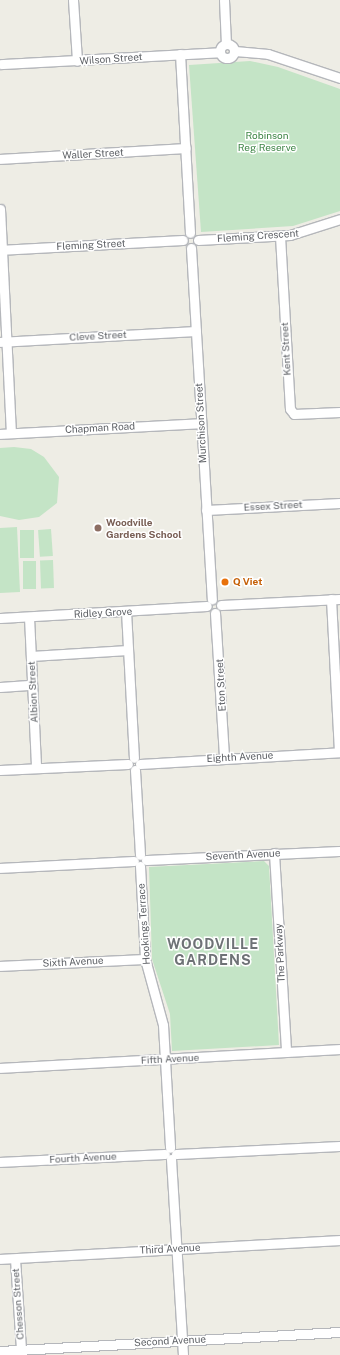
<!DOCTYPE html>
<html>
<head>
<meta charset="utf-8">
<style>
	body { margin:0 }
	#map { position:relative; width:340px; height:1355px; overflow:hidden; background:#eeede5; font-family:"Public Sans",sans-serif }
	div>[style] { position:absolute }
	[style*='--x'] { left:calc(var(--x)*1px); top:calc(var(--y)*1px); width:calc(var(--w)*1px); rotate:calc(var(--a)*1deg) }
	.green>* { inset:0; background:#c4e4c6; transform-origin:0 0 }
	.roads { filter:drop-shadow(1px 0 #b5b7bb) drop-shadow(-1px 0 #b5b7bb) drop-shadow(0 1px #b5b7bb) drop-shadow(0 -1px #b5b7bb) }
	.minor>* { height:9px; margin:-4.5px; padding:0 4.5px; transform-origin:4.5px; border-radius:4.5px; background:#fff }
	.minor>.ring { margin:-4.5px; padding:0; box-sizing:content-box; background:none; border:9px solid #fff; border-radius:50% }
	.dots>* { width:11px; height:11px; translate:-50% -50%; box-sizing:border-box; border:2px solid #fff; border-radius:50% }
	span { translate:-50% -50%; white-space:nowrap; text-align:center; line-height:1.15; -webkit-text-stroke:3px #fff; paint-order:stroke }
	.street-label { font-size:10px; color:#5d6065 }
	.park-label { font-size:10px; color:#3c8444 }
	.education-label { font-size:10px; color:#785e54; font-weight:700 }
	.left { translate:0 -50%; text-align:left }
	.food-label { font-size:10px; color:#c56008; font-weight:700 }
	.district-label { font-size:14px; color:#6e7276; font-weight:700; letter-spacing:1px }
</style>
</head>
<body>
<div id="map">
	<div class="green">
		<div style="clip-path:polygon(250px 61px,278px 67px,340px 89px,340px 211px,293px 226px,201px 232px,189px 65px)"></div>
		<div style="clip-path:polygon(14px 447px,31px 449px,44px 457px,59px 477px,57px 503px,39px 517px,19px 520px,0 516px,0 448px)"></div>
		<div style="clip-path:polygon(17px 527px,20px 592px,0 593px,0 528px)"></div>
		<div style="left:51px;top:529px;width:27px;height:13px;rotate:86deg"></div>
		<div style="left:20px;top:530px;width:14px;height:28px"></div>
		<div style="left:53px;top:560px;width:28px;height:13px;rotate:88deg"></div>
		<div style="left:23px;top:561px;width:13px;height:28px"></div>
		<div style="clip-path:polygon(264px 861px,269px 866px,279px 1045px,172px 1051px,170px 1014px,152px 959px,149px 867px)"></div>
	</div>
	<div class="roads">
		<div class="minor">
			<div style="--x:73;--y:0;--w:61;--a:86.2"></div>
			<div style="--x:224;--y:0;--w:44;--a:87.4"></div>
			<div class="ring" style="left:220px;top:44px;width:5px;height:5px"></div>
			<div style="--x:235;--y:51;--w:33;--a:5"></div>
			<div style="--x:268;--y:54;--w:76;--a:18.4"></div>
			<div style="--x:180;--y:54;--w:179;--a:86.8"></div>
			<div style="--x:1;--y:64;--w:219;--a:-3.1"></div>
			<div style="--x:0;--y:159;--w:186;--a:-3.4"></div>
			<div style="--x:0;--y:209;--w:224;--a:87.2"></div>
			<div style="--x:280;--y:236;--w:173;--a:86.7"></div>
			<div style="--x:290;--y:409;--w:6;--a:51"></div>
			<div style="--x:294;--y:414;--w:46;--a:-2.5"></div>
			<div style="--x:198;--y:240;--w:92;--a:-3.1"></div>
			<div style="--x:290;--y:235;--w:52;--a:-17.7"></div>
			<div style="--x:191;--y:248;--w:352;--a:86.6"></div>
			<div style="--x:0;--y:250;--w:183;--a:-3.1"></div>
			<div style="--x:0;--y:342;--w:196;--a:-3.2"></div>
			<div style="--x:0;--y:434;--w:200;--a:-3.1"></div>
			<div style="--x:206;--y:510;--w:134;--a:-3"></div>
			<div style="--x:331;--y:599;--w:153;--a:87"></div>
			<div style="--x:221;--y:605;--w:119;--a:-2.9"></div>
			<div style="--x:126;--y:611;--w:147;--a:86.9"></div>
			<div style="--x:215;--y:613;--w:145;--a:86.4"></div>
			<div style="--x:29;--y:617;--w:151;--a:87.3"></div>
			<div style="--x:0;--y:618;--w:207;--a:-3.3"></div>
			<div style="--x:31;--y:656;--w:97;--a:-3.5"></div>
			<div style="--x:0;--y:687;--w:32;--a:-4"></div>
			<div style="--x:140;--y:764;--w:200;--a:-3.4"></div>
			<div style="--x:0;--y:770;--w:128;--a:-2.7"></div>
			<div style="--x:135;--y:770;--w:85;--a:86.6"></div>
			<div style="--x:274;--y:853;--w:199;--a:86.5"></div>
			<div style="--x:146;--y:860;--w:194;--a:-2.7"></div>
			<div style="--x:140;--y:866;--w:93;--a:86.9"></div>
			<div style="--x:145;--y:959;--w:68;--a:74.7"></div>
			<div style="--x:163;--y:1025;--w:123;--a:86.7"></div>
			<div style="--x:0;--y:868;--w:134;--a:-3"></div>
			<div style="--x:0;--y:966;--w:145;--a:-2.8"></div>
			<div style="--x:0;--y:1068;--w:341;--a:-3.2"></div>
			<div style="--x:176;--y:1154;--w:164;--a:-2.8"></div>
			<div style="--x:171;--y:1159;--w:196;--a:86.5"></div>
			<div style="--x:0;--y:1162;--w:165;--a:-2.8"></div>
			<div style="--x:0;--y:1259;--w:341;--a:-3.2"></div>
			<div style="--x:15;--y:1259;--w:91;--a:86.2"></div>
			<div style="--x:0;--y:1351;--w:341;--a:-3.2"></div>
		</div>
	</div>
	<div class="dots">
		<div style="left:98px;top:528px;background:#8d6e63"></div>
		<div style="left:225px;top:582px;background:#e8710a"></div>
	</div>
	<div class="street-label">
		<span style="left:111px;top:59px;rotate:-4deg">Wilson Street</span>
		<span style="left:93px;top:154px;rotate:-3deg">Waller Street</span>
		<span style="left:258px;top:236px;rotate:-4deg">Fleming Crescent</span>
		<span style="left:91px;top:245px;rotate:-3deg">Fleming Street</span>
		<span style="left:98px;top:336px;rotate:-3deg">Cleve Street</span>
		<span style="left:286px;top:349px;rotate:-93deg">Kent Street</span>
		<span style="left:201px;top:423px;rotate:-93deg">Murchison Street</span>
		<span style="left:100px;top:428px;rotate:-3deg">Chapman Road</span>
		<span style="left:273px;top:506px;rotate:-3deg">Essex Street</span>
		<span style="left:103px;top:613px;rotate:-3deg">Ridley Grove</span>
		<span style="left:221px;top:685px;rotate:-93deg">Eton Street</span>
		<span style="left:33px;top:692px;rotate:-93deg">Albion Street</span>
		<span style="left:240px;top:757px;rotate:-3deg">Eighth Avenue</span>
		<span style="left:243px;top:855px;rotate:-3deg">Seventh Avenue</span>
		<span style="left:144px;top:924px;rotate:-94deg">Hookings Terrace</span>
		<span style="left:280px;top:953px;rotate:-93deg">The Parkway</span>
		<span style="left:73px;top:962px;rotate:-3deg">Sixth Avenue</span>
		<span style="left:170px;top:1059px;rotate:-3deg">Fifth Avenue</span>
		<span style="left:83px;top:1158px;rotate:-3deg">Fourth Avenue</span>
		<span style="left:170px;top:1249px;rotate:-3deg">Third Avenue</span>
		<span style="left:18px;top:1304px;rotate:-94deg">Chesson Street</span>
		<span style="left:170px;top:1341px;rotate:-3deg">Second Avenue</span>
	</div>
	<div class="park-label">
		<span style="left:267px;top:141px">Robinson<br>Reg Reserve</span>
	</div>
	<div class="education-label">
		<span class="left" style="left:106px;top:528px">Woodville<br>Gardens School</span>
	</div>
	<div class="food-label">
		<span class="left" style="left:233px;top:582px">Q Viet</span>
	</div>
	<div class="district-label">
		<span style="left:213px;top:952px">WOODVILLE<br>GARDENS</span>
	</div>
</div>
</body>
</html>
